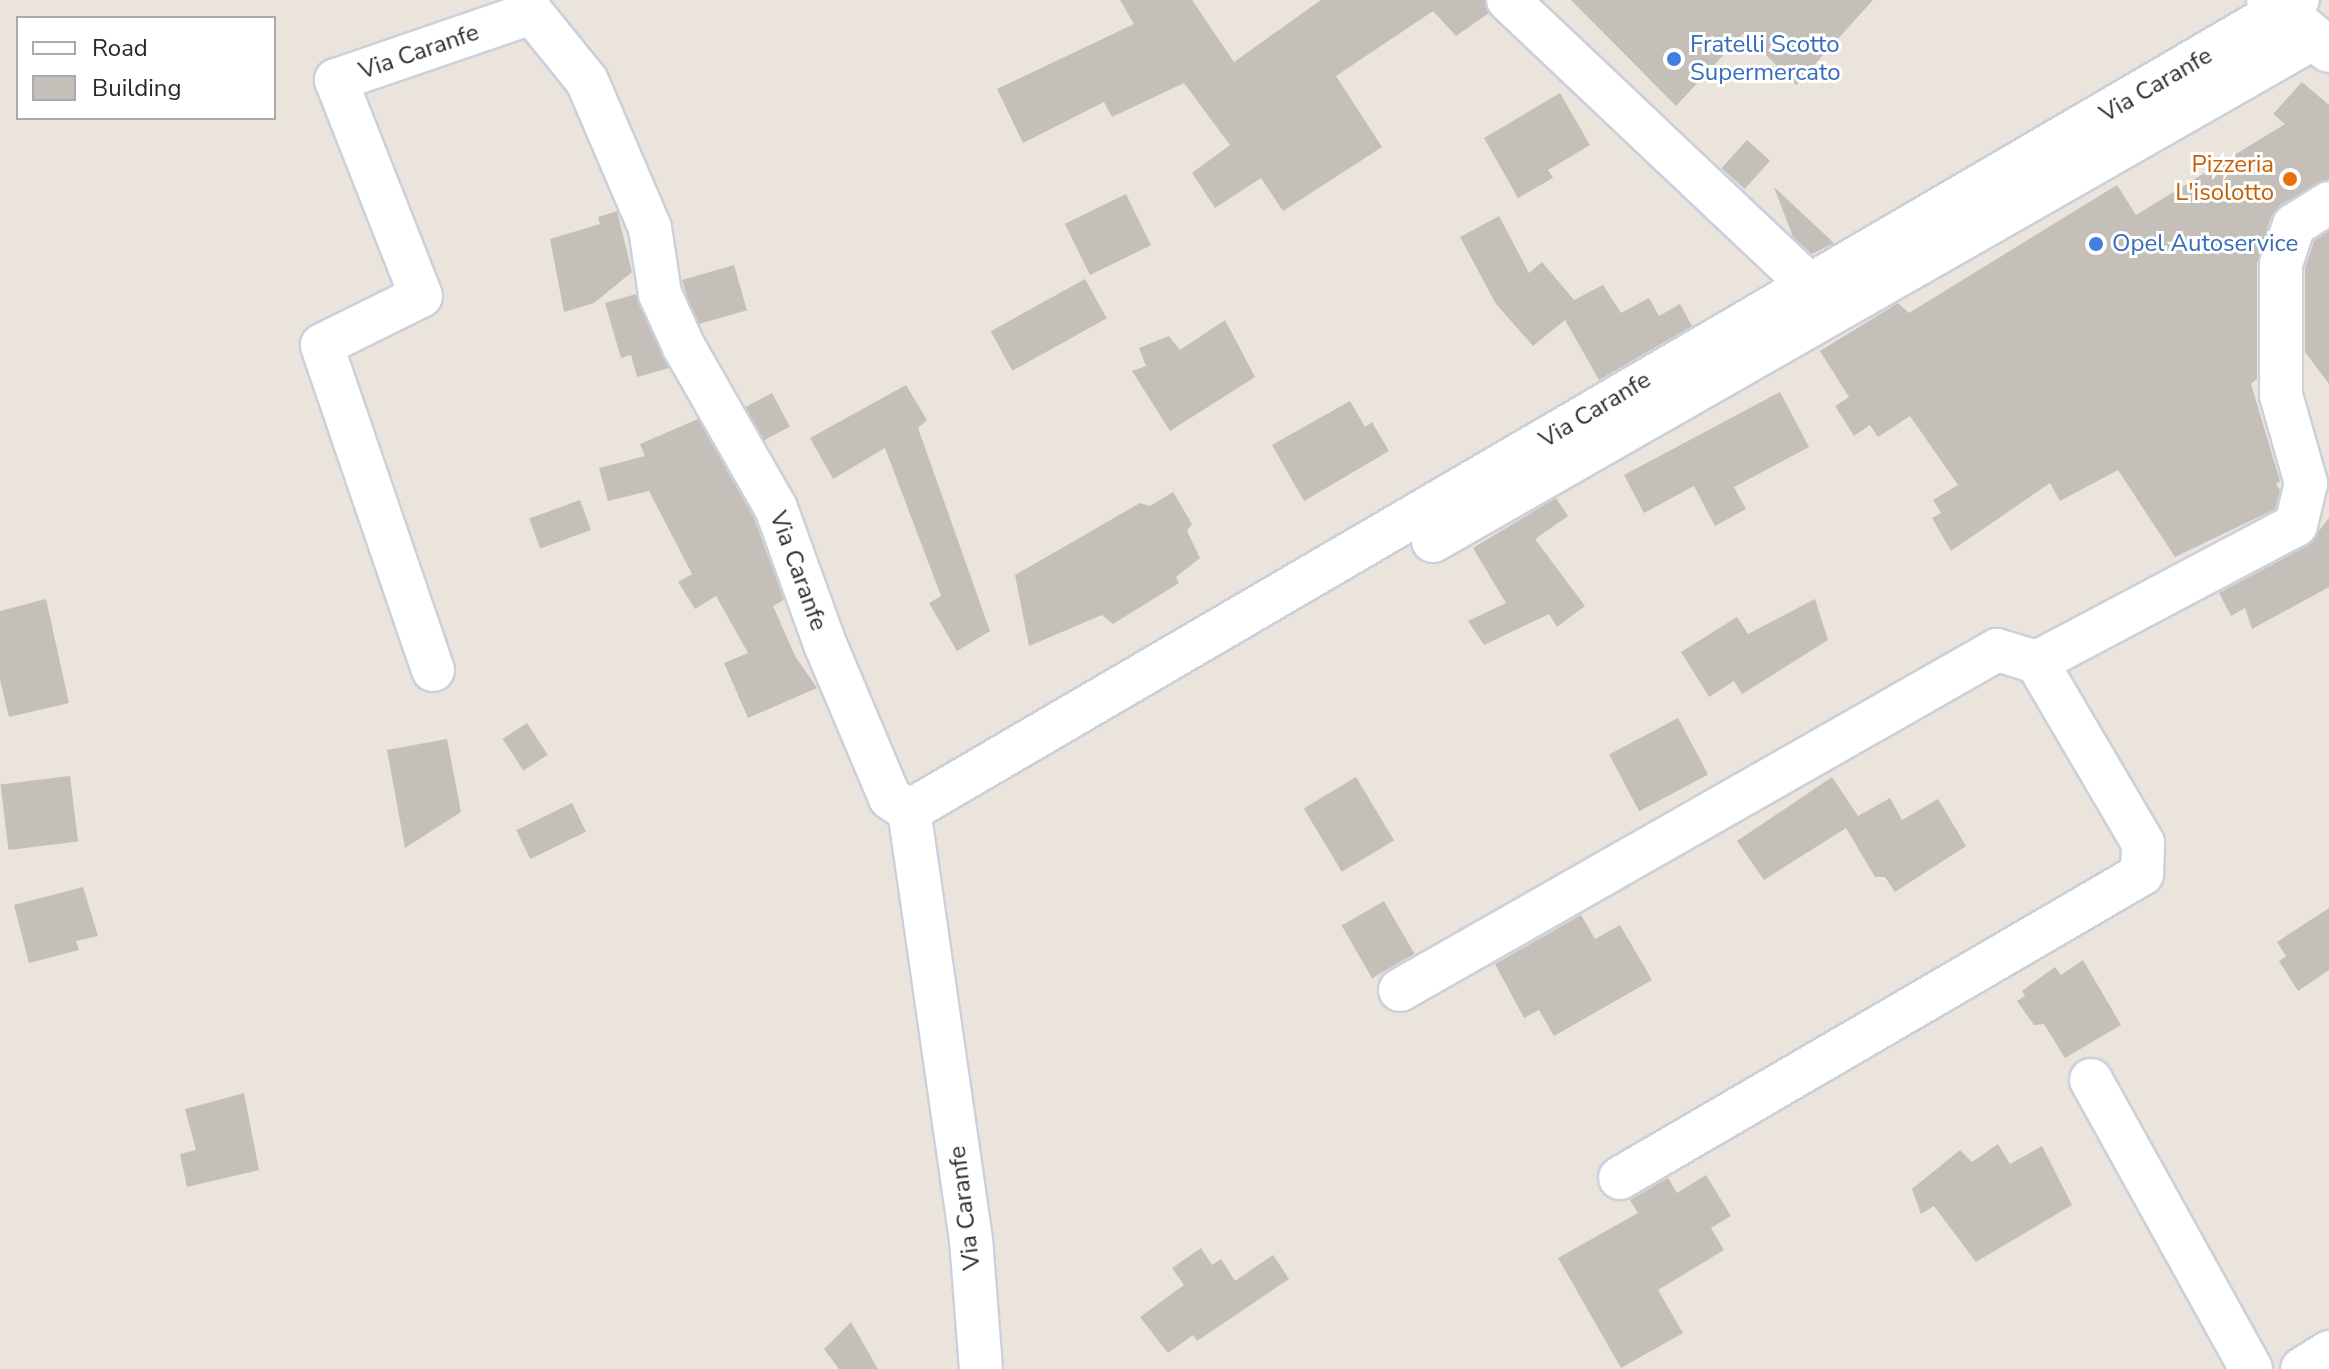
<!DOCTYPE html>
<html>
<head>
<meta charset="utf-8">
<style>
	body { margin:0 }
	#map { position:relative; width:2329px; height:1369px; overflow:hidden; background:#ebe4dd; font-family:"Nunito Sans",sans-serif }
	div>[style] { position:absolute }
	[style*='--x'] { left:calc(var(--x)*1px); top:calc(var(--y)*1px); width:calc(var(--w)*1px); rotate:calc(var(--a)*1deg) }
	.building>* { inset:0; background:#c4bfb9; transform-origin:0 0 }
	.roads { filter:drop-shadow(2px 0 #ccd0db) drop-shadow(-2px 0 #ccd0db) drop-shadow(0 2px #ccd0db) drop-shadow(0 -2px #ccd0db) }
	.street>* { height:42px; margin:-21px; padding:0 21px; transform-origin:21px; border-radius:21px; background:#fff }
	.secondary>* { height:44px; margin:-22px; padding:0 22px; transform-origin:22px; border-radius:22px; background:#fff }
	.dots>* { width:22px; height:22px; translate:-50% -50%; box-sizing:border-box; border:4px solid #fff; border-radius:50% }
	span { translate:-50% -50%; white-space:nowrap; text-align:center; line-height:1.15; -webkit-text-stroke:6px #fff; paint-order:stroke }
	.shop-label { font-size:24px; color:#366cbe }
	.left { translate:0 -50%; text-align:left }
	.street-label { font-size:24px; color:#2a2a2a }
	.food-label { font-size:24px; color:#c56008 }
	.right { translate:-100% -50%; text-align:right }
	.legend { position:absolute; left:16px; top:16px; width:260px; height:104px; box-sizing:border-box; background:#fff; border:2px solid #aaa; margin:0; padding:10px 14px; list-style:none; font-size:24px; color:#2a2a2a }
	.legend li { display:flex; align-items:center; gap:16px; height:40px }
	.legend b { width:40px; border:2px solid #aaa }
</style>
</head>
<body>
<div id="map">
	<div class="building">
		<div style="clip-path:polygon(1120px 0,1192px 0,1234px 62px,1321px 0,1485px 0,1489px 13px,1456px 36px,1433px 11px,1336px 76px,1382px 147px,1283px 211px,1261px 178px,1215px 208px,1192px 173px,1230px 145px,1184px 83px,1112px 117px,1104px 102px,1023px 143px,997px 89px,1134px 24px)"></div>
		<div style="clip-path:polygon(1571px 0,1873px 0,1796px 85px,1744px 33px,1676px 106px)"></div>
		<div style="clip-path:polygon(2302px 82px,2329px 105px,2329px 179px,2280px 205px,2271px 217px,2257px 264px,2257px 379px,2251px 384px,2280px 481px,2276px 484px,2280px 490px,2275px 509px,2175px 557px,2118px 470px,2060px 501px,2050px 483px,1951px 551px,1932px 518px,1941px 513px,1933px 500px,1958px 485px,1910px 416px,1878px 437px,1870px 425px,1854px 436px,1835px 406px,1849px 397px,1820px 351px,1898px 303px,1909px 313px,2117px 185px,2136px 215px,2285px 124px,2273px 114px)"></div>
		<div style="clip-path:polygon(1560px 93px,1590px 145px,1548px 170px,1553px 178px,1518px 198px,1484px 138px)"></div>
		<div style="left:1747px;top:140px;width:31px;height:38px;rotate:42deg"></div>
		<div style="clip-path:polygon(1774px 187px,1834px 243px,1812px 254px,1793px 237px)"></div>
		<div style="left:1126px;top:194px;width:57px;height:68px;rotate:64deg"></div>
		<div style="clip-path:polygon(617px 211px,632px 272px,594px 303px,564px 312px,550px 239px,600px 224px,598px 217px)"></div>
		<div style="clip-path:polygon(1499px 216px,1529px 273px,1542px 262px,1574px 300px,1603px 285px,1621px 313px,1649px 298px,1659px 316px,1680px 304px,1692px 326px,1599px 380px,1565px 320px,1533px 346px,1496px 304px,1460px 237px)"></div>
		<div style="clip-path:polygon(2329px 231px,2329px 384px,2305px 352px,2305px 268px,2314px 241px)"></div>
		<div style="left:734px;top:265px;width:47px;height:54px;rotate:74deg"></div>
		<div style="left:1085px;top:279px;width:45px;height:108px;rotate:61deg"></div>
		<div style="clip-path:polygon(636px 294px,669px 368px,637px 377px,631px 355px,621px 358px,605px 303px)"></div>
		<div style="clip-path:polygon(1225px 320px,1255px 377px,1170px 431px,1132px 371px,1146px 366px,1139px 348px,1169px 336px,1180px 350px)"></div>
		<div style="clip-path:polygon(906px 385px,927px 420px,918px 428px,990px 631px,957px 651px,929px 603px,941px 596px,885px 448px,833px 479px,810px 438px)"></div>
		<div style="clip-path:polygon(1780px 392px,1809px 447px,1734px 487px,1746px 509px,1715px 526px,1694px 486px,1644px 513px,1624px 475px)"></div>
		<div style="left:772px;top:393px;width:38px;height:30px;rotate:62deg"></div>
		<div style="clip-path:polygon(1350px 401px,1365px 427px,1372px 422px,1389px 451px,1304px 501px,1272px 445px)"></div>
		<div style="clip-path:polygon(698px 419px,754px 518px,784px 600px,773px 606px,795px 656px,817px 688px,748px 718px,724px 663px,748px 653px,716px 596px,695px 609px,678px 582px,692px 574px,649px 491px,608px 501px,599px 468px,645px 456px,640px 444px)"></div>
		<div style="clip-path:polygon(1173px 492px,1192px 524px,1187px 531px,1200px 558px,1176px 577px,1179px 583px,1113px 624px,1102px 615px,1029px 646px,1015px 575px,1140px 503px,1150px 506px)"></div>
		<div style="clip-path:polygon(1556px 498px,1568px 516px,1535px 539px,1585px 606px,1557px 627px,1549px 614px,1484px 645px,1468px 621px,1506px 603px,1473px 548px)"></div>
		<div style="left:580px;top:500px;width:32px;height:54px;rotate:70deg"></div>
		<div style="clip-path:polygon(2329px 518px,2329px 587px,2252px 629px,2245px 608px,2231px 616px,2219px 593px,2307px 546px)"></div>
		<div style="clip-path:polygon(46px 599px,69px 703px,9px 717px,0 680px,0 611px)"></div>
		<div style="clip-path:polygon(1815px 599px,1828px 640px,1742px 694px,1734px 681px,1709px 697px,1681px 652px,1737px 617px,1748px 634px)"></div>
		<div style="left:1678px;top:718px;width:64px;height:78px;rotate:62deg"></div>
		<div style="left:527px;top:723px;width:38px;height:29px;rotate:57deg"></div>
		<div style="clip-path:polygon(447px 739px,461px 812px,405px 848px,387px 750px)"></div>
		<div style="left:70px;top:776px;width:66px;height:70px;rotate:83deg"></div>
		<div style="left:1356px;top:777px;width:74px;height:61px;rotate:59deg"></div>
		<div style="clip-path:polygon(1832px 777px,1858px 816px,1890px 798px,1902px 820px,1938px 799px,1966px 846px,1895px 892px,1885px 877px,1875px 877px,1846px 828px,1764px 880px,1737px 841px)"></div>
		<div style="left:572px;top:803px;width:32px;height:62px;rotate:64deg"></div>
		<div style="clip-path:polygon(83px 887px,98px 936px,76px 941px,79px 950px,29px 963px,14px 905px)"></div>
		<div style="left:1384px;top:901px;width:61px;height:49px;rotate:60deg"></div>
		<div style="clip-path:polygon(2329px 908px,2329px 970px,2298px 991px,2279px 961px,2286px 956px,2277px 942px)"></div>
		<div style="clip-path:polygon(1581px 915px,1595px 939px,1620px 925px,1652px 980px,1554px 1036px,1539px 1010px,1524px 1018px,1495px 964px)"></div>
		<div style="clip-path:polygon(2083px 960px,2121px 1025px,2065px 1058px,2044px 1024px,2034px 1025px,2017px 1001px,2025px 996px,2022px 991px,2055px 967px,2061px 975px)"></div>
		<div style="clip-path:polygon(244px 1093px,259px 1170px,187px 1187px,180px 1154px,196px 1150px,185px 1109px)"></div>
		<div style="clip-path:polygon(1998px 1144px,2010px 1164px,2042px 1146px,2072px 1205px,1976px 1262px,1934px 1206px,1921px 1214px,1912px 1189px,1960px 1150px,1972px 1162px)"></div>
		<div style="clip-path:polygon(1706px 1175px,1731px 1216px,1711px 1228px,1724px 1250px,1658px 1290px,1683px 1333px,1621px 1368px,1558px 1258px,1638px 1213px,1630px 1200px,1668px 1178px,1677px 1193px)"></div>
		<div style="clip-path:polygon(1201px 1248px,1212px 1265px,1221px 1259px,1235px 1281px,1273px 1255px,1289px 1279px,1197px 1341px,1193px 1335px,1168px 1353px,1140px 1317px,1184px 1285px,1172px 1268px)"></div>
		<div style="clip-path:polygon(851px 1322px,878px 1369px,839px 1369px,824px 1349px)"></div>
	</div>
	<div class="roads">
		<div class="street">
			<div style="--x:1508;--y:0;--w:412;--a:43.4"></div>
			<div style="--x:1433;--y:541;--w:1014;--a:-29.72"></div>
			<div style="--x:433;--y:670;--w:343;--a:-108.9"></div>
			<div style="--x:322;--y:345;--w:110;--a:-26.3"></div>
			<div style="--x:421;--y:296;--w:232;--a:-111.5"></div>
			<div style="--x:336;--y:80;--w:207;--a:-18.9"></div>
			<div style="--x:532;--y:13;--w:87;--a:51"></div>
			<div style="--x:587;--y:81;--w:160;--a:66.8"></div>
			<div style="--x:650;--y:228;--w:67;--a:81.4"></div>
			<div style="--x:660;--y:294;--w:58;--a:65.6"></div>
			<div style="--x:684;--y:347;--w:185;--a:60.3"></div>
			<div style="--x:776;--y:508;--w:145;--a:70.2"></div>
			<div style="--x:825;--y:644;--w:167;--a:67.1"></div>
			<div style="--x:890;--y:798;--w:23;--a:34"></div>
			<div style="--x:1400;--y:990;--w:687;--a:-29.66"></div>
			<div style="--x:1997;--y:650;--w:42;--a:16.7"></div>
			<div style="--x:2037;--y:662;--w:293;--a:-27.9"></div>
			<div style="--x:2296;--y:525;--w:43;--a:-76.6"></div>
			<div style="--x:2306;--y:483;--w:91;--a:-105.9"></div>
			<div style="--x:2281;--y:395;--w:131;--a:-90"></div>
			<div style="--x:2281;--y:264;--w:41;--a:-71.6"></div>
			<div style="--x:2294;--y:225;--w:41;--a:-32.2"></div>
			<div style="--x:2091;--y:1080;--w:330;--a:61"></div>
			<div style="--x:1620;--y:1178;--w:604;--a:-30.22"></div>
			<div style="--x:2142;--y:874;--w:31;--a:-88"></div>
			<div style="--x:2143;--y:843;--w:210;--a:-120.4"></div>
			<div style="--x:981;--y:1369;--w:129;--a:-94.4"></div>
			<div style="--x:971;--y:1240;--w:433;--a:-98.2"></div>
			<div style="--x:909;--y:811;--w:1608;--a:-30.28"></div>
			<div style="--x:2302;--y:1369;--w:32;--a:-32"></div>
		</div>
		<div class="secondary">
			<div style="--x:2269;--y:0;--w:78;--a:39.8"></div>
		</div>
	</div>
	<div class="dots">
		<div style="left:1674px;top:59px;background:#3f7fe0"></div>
		<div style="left:2290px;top:179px;background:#e8710a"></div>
		<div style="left:2096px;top:244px;background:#3f7fe0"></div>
	</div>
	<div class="shop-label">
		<span class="left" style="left:1690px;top:59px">Fratelli Scotto<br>Supermercato</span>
		<span class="left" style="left:2112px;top:244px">Opel Autoservice</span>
	</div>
	<div class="street-label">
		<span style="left:419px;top:52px;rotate:-19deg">Via Caranfe</span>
		<span style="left:2156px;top:85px;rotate:-30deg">Via Caranfe</span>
		<span style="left:1595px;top:410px;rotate:-31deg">Via Caranfe</span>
		<span style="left:798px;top:571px;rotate:70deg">Via Caranfe</span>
		<span style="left:965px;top:1208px;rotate:-97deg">Via Caranfe</span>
	</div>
	<div class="food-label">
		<span class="right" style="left:2274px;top:179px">Pizzeria<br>L'isolotto</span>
	</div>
	<ul class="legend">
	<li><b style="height:10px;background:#fff"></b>Road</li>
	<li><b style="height:22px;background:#c4bfb9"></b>Building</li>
	</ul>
</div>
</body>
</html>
